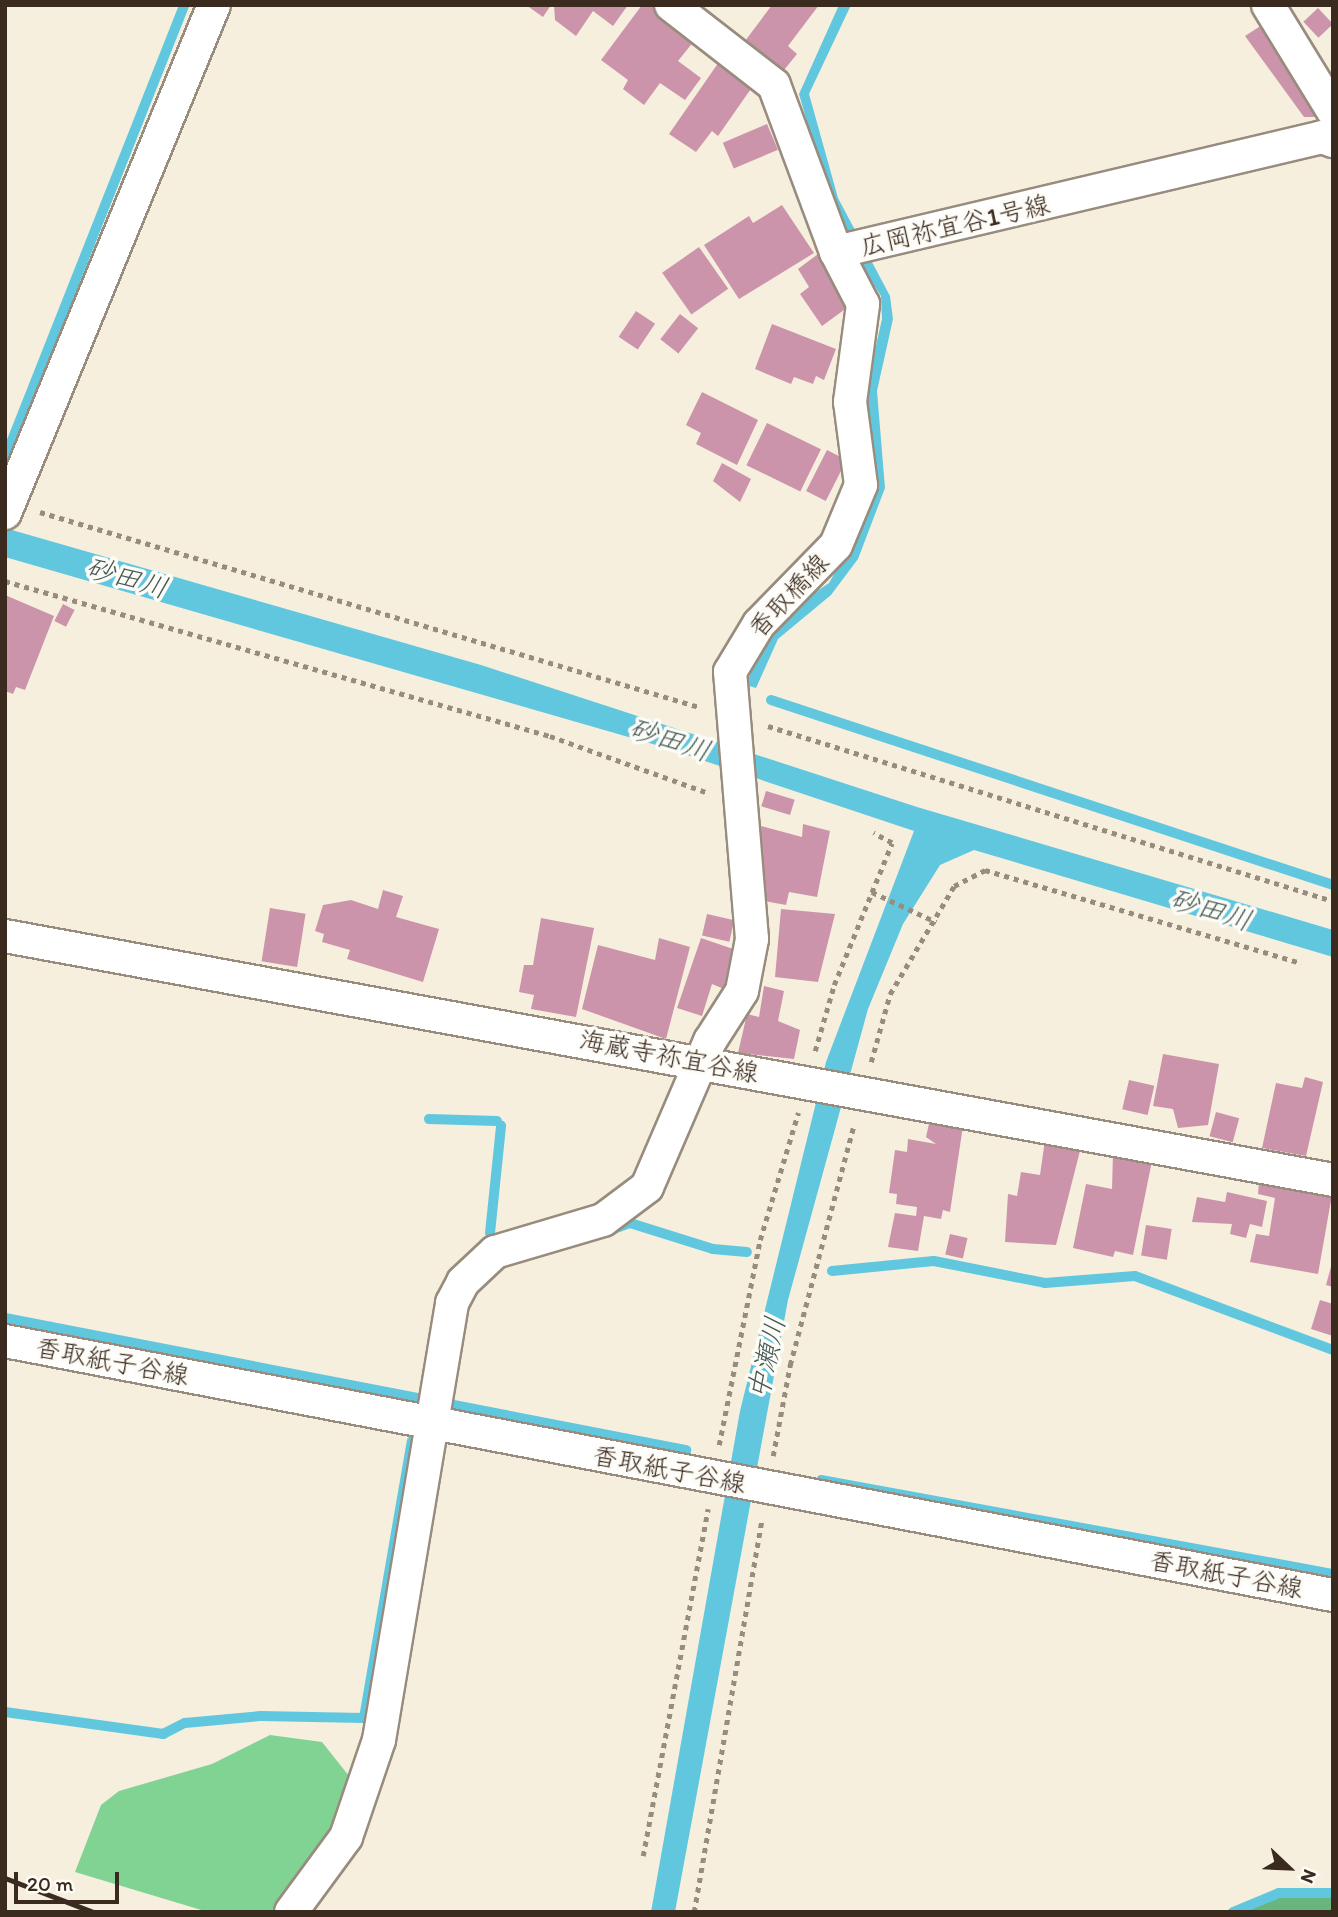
<!DOCTYPE html>
<html>
<head>
<meta charset="utf-8">
<style>
	body { margin:0 }
	#map { position:relative; width:1338px; height:1917px; overflow:hidden; background:#f6efde; font-family:Itim,"Klee One",sans-serif }
	div>[style] { position:absolute }
	[style*='--x'] { left:calc(var(--x)*1px); top:calc(var(--y)*1px); width:calc(var(--w)*1px); rotate:calc(var(--a)*1deg) }
	.green>* { inset:0; background:#81d394 }
	.forest>* { inset:0; background:#68b57e }
	.water>* { inset:0; background:#61c7de }
	.stream>* { height:10px; margin:-5px; padding:0 5px; transform-origin:5px; border-radius:5px; background:#61c7de }
	.building>* { inset:0; background:#cc94ab; transform-origin:0 0 }
	.path>* { height:4.5px; margin-top:-2.25px; transform-origin:0; background:repeating-linear-gradient(90deg,#988c7e 0 5px,transparent 0 10px) }
	.roads { filter:drop-shadow(2px 0 #988c7e) drop-shadow(-2px 0 #988c7e) drop-shadow(0 2px #988c7e) drop-shadow(0 -2px #988c7e) }
	.street>* { height:32px; margin:-16px; padding:0 16px; transform-origin:16px; border-radius:16px; background:#fff }
	.rail>* { height:5px; margin:-2.5px; padding:0 2.5px; transform-origin:2.5px; border-radius:2.5px; background:#3b2a1e }
	span { translate:-50% -50%; white-space:nowrap; text-align:center; line-height:1.15; -webkit-text-stroke:7px #fdfcf7; paint-order:stroke }
	.street-label { font-size:26px; color:#3b2a1e }
	.water-label { font-size:28px; color:#465958; font-style:italic }
	.frame { position:absolute; inset:0; border:7px solid #3b2a1e; pointer-events:none }
	.north { position:absolute; left:1254px; top:1833px; width:70px; height:70px; -webkit-text-stroke:5px #fdfcf7; paint-order:stroke; rotate:113deg; font-size:19px; font-weight:700; line-height:28px; text-align:center; color:#3b2a1e }
	.north::after { content:''; display:block; margin:auto; width:24px; height:32px; background:#3b2a1e; clip-path:polygon(50% 0,100% 100%,50% 72%,0 100%) }
	.scale { position:absolute; left:14px; top:1872px; width:105px; height:32px; box-sizing:border-box; border:4px solid #3b2a1e; border-top:0; padding-left:9px; font-size:21px; line-height:24px; white-space:nowrap; color:#3b2a1e; -webkit-text-stroke:5px #fdfcf7; paint-order:stroke }
</style>
</head>
<body>
<div id="map">
	<div class="green">
		<div style="clip-path:polygon(270px 1735px,322px 1742px,353px 1781px,354px 1799px,282px 1912px,208px 1912px,75px 1872px,101px 1805px,119px 1791px,212px 1764px)"></div>
	</div>
	<div class="forest">
		<div style="clip-path:polygon(1333px 1896px,1333px 1912px,1243px 1912px,1279px 1897px)"></div>
	</div>
	<div class="water">
		<div style="clip-path:polygon(839px 5px,851px 5px,809px 94px,838px 198px,890px 296px,893px 319px,877px 391px,885px 488px,858px 559px,831px 595px,778px 639px,756px 688px,746px 685px,762px 644px,792px 608px,829px 583px,863px 522px,874px 485px,866px 390px,882px 319px,881px 296px,838px 230px,799px 94px)"></div>
		<div style="clip-path:polygon(5px 528px,481px 665px,917px 807px,1333px 930px,1333px 957px,974px 850px,940px 865px,903px 924px,868px 1009px,788px 1300px,675px 1912px,651px 1912px,740px 1411px,826px 1062px,914px 831px,663px 747px,5px 557px)"></div>
	</div>
	<div class="stream">
		<div style="--x:5;--y:458;--w:487;--a:-68.4"></div>
		<div style="--x:771;--y:700;--w:592;--a:18.22"></div>
		<div style="--x:429;--y:1119;--w:68;--a:1.7"></div>
		<div style="--x:608;--y:1231;--w:23;--a:-20"></div>
		<div style="--x:630;--y:1223;--w:87;--a:17.4"></div>
		<div style="--x:713;--y:1249;--w:34;--a:5"></div>
		<div style="--x:490;--y:1233;--w:108;--a:-84.1"></div>
		<div style="--x:832;--y:1271;--w:102;--a:-5.6"></div>
		<div style="--x:934;--y:1261;--w:113;--a:11.2"></div>
		<div style="--x:1045;--y:1283;--w:90;--a:-4.4"></div>
		<div style="--x:1135;--y:1276;--w:211;--a:20.5"></div>
		<div style="--x:5;--y:1318;--w:694;--a:10.97"></div>
		<div style="--x:821;--y:1480;--w:521;--a:10.4"></div>
		<div style="--x:5;--y:1712;--w:160;--a:7.9"></div>
		<div style="--x:163;--y:1734;--w:25;--a:-27"></div>
		<div style="--x:185;--y:1723;--w:76;--a:-5.3"></div>
		<div style="--x:261;--y:1716;--w:103;--a:1.1"></div>
		<div style="--x:364;--y:1718;--w:281;--a:-80.2"></div>
		<div style="--x:1233;--y:1912;--w:50;--a:-22.4"></div>
		<div style="--x:1279;--y:1893;--w:54;--a:0"></div>
	</div>
	<div class="building">
		<div style="clip-path:polygon(526px 5px,551px 5px,543px 17px)"></div>
		<div style="clip-path:polygon(554px 5px,628px 5px,613px 26px,593px 11px,576px 36px,555px 20px)"></div>
		<div style="clip-path:polygon(642px 5px,657px 5px,698px 36px,678px 61px,701px 78px,685px 100px,660px 83px,644px 105px,623px 89px,628px 80px,601px 60px)"></div>
		<div style="clip-path:polygon(772px 5px,819px 5px,788px 46px,797px 54px,784px 70px,745px 41px)"></div>
		<div style="left:1318px;top:8px;width:22px;height:20px;rotate:47deg"></div>
		<div style="clip-path:polygon(1262px 25px,1318px 113px,1314px 117px,1304px 117px,1245px 36px)"></div>
		<div style="clip-path:polygon(721px 59px,755px 83px,718px 136px,712px 131px,696px 152px,669px 134px)"></div>
		<div style="left:767px;top:124px;width:28px;height:48px;rotate:67deg"></div>
		<div style="clip-path:polygon(782px 205px,814px 253px,739px 299px,704px 245px,749px 216px,753px 223px)"></div>
		<div style="left:699px;top:247px;width:51px;height:45px;rotate:55deg"></div>
		<div style="clip-path:polygon(818px 254px,848px 307px,822px 326px,800px 294px,809px 287px,798px 269px)"></div>
		<div style="left:636px;top:311px;width:23px;height:31px;rotate:34deg"></div>
		<div style="left:680px;top:314px;width:23px;height:32px;rotate:38deg"></div>
		<div style="clip-path:polygon(772px 324px,836px 349px,824px 380px,816px 376px,813px 384px,794px 377px,791px 384px,755px 369px)"></div>
		<div style="clip-path:polygon(702px 392px,758px 420px,737px 465px,696px 444px,701px 433px,686px 425px)"></div>
		<div style="left:767px;top:423px;width:60px;height:47px;rotate:26deg"></div>
		<div style="left:827px;top:450px;width:22px;height:46px;rotate:27deg"></div>
		<div style="clip-path:polygon(722px 463px,751px 479px,740px 502px,713px 481px)"></div>
		<div style="clip-path:polygon(5px 595px,54px 616px,25px 690px,16px 687px,13px 694px,5px 691px)"></div>
		<div style="left:63px;top:604px;width:13px;height:19px;rotate:27deg"></div>
		<div style="left:766px;top:791px;width:30px;height:16px;rotate:17deg"></div>
		<div style="clip-path:polygon(803px 824px,830px 831px,817px 897px,789px 892px,786px 905px,764px 901px,761px 826px,802px 837px)"></div>
		<div style="clip-path:polygon(383px 890px,403px 896px,396px 917px,439px 929px,423px 982px,347px 959px,350px 950px,322px 942px,324px 934px,315px 931px,323px 905px,351px 900px,378px 909px)"></div>
		<div style="left:270px;top:908px;width:36px;height:54px;rotate:9deg"></div>
		<div style="clip-path:polygon(781px 909px,835px 914px,818px 982px,775px 977px)"></div>
		<div style="left:707px;top:914px;width:28px;height:22px;rotate:13deg"></div>
		<div style="clip-path:polygon(541px 918px,594px 928px,576px 1017px,531px 1009px,534px 995px,519px 992px,524px 965px,533px 965px)"></div>
		<div style="clip-path:polygon(659px 938px,690px 947px,666px 1039px,582px 1009px,598px 945px,655px 960px)"></div>
		<div style="clip-path:polygon(701px 938px,736px 950px,724px 989px,712px 984px,702px 1016px,677px 1008px)"></div>
		<div style="clip-path:polygon(764px 986px,784px 991px,778px 1021px,800px 1030px,794px 1059px,738px 1053px,747px 1014px,759px 1017px)"></div>
		<div style="clip-path:polygon(1163px 1054px,1219px 1064px,1208px 1125px,1178px 1128px,1173px 1109px,1153px 1106px)"></div>
		<div style="clip-path:polygon(1305px 1077px,1323px 1082px,1306px 1156px,1262px 1148px,1276px 1083px,1302px 1088px)"></div>
		<div style="left:1129px;top:1080px;width:26px;height:30px;rotate:13deg"></div>
		<div style="left:1216px;top:1112px;width:24px;height:25px;rotate:15deg"></div>
		<div style="clip-path:polygon(930px 1119px,963px 1126px,950px 1212px,943px 1210px,941px 1219px,924px 1216px,918px 1251px,888px 1247px,895px 1213px,916px 1216px,917px 1207px,896px 1204px,897px 1194px,889px 1193px,895px 1150px,907px 1152px,908px 1139px,936px 1144px,926px 1137px)"></div>
		<div style="clip-path:polygon(1045px 1140px,1081px 1147px,1056px 1245px,1005px 1242px,1008px 1194px,1017px 1196px,1021px 1172px,1040px 1175px)"></div>
		<div style="clip-path:polygon(1113px 1153px,1152px 1161px,1133px 1255px,1115px 1251px,1113px 1257px,1073px 1248px,1086px 1184px,1112px 1189px)"></div>
		<div style="clip-path:polygon(1259px 1182px,1332px 1195px,1318px 1274px,1250px 1262px,1256px 1234px,1269px 1236px,1275px 1198px,1258px 1194px)"></div>
		<div style="clip-path:polygon(1227px 1192px,1267px 1201px,1262px 1227px,1250px 1224px,1246px 1238px,1230px 1234px,1232px 1224px,1192px 1222px,1197px 1197px,1225px 1202px)"></div>
		<div style="left:1146px;top:1225px;width:26px;height:31px;rotate:9deg"></div>
		<div style="left:950px;top:1234px;width:18px;height:21px;rotate:13deg"></div>
		<div style="clip-path:polygon(1332px 1263px,1333px 1263px,1333px 1287px,1326px 1285px)"></div>
		<div style="clip-path:polygon(1320px 1300px,1333px 1304px,1333px 1336px,1311px 1329px)"></div>
	</div>
	<div class="path">
		<div style="--x:40;--y:512;--w:687;--a:16.48"></div>
		<div style="--x:5;--y:581;--w:567;--a:15.88"></div>
		<div style="--x:550;--y:736;--w:168;--a:19.8"></div>
		<div style="--x:768;--y:726;--w:591;--a:17.21"></div>
		<div style="--x:872;--y:892;--w:71;--a:25.1"></div>
		<div style="--x:815;--y:1051;--w:69;--a:-73.9"></div>
		<div style="--x:834;--y:985;--w:153;--a:-67.8"></div>
		<div style="--x:892;--y:843;--w:21;--a:-152"></div>
		<div style="--x:871;--y:1062;--w:71;--a:-74.4"></div>
		<div style="--x:890;--y:994;--w:126;--a:-59.3"></div>
		<div style="--x:954;--y:886;--w:35;--a:-27"></div>
		<div style="--x:985;--y:870;--w:330;--a:16.4"></div>
		<div style="--x:719;--y:1445;--w:209;--a:-78.7"></div>
		<div style="--x:760;--y:1240;--w:133;--a:-73.3"></div>
		<div style="--x:773;--y:1456;--w:93;--a:-79.4"></div>
		<div style="--x:790;--y:1365;--w:249;--a:-75.1"></div>
		<div style="--x:643;--y:1856;--w:353;--a:-79.4"></div>
		<div style="--x:694;--y:1912;--w:398;--a:-80.2"></div>
	</div>
	<div class="roads">
		<div class="street">
			<div style="--x:671;--y:5;--w:130;--a:37.8"></div>
			<div style="--x:774;--y:85;--w:178;--a:69.6"></div>
			<div style="--x:836;--y:252;--w:499;--a:-13.3"></div>
			<div style="--x:1322;--y:137;--w:12;--a:20"></div>
			<div style="--x:1268;--y:5;--w:124;--a:58.5"></div>
			<div style="--x:5;--y:513;--w:549;--a:-67.64"></div>
			<div style="--x:5;--y:936;--w:1350;--a:10.41"></div>
			<div style="--x:5;--y:1341;--w:1352;--a:10.83"></div>
			<div style="--x:291;--y:1912;--w:93;--a:-53.7"></div>
			<div style="--x:346;--y:1837;--w:102;--a:-71.2"></div>
			<div style="--x:379;--y:1740;--w:443;--a:-80.5"></div>
			<div style="--x:452;--y:1303;--w:24;--a:-62"></div>
			<div style="--x:463;--y:1282;--w:44;--a:-43.2"></div>
			<div style="--x:495;--y:1252;--w:113;--a:-16.5"></div>
			<div style="--x:603;--y:1220;--w:55;--a:-36.9"></div>
			<div style="--x:647;--y:1187;--w:159;--a:-66.7"></div>
			<div style="--x:710;--y:1041;--w:59;--a:-57.4"></div>
			<div style="--x:742;--y:991;--w:53;--a:-79.1"></div>
			<div style="--x:752;--y:939;--w:268;--a:-94.7"></div>
			<div style="--x:730;--y:672;--w:56;--a:-58.9"></div>
			<div style="--x:759;--y:624;--w:110;--a:-45.7"></div>
			<div style="--x:836;--y:545;--w:65;--a:-67.4"></div>
			<div style="--x:861;--y:485;--w:84;--a:-97.5"></div>
			<div style="--x:850;--y:402;--w:99;--a:-82.4"></div>
			<div style="--x:863;--y:304;--w:59;--a:-117.4"></div>
		</div>
	</div>
	<div class="rail">
		<div style="--x:5;--y:1878;--w:94;--a:21.1"></div>
	</div>
	<div class="street-label">
		<span style="left:955px;top:226px;rotate:-13deg">広岡祢宜谷1号線</span>
		<span style="left:789px;top:596px;rotate:-47deg">香取橋線</span>
		<span style="left:669px;top:1057px;rotate:11deg">海蔵寺祢宜谷線</span>
		<span style="left:112px;top:1362px;rotate:11deg">香取紙子谷線</span>
		<span style="left:669px;top:1470px;rotate:11deg">香取紙子谷線</span>
		<span style="left:1226px;top:1575px;rotate:11deg">香取紙子谷線</span>
	</div>
	<div class="water-label">
		<span style="left:127px;top:577px;rotate:16deg">砂田川</span>
		<span style="left:670px;top:739px;rotate:18deg">砂田川</span>
		<span style="left:1211px;top:909px;rotate:17deg">砂田川</span>
		<span style="left:766px;top:1358px;rotate:-77deg">中瀬川</span>
	</div>
	<div class="frame"></div>
	<div class="north">N</div>
	<div class="scale">20 m</div>
</div>
</body>
</html>
